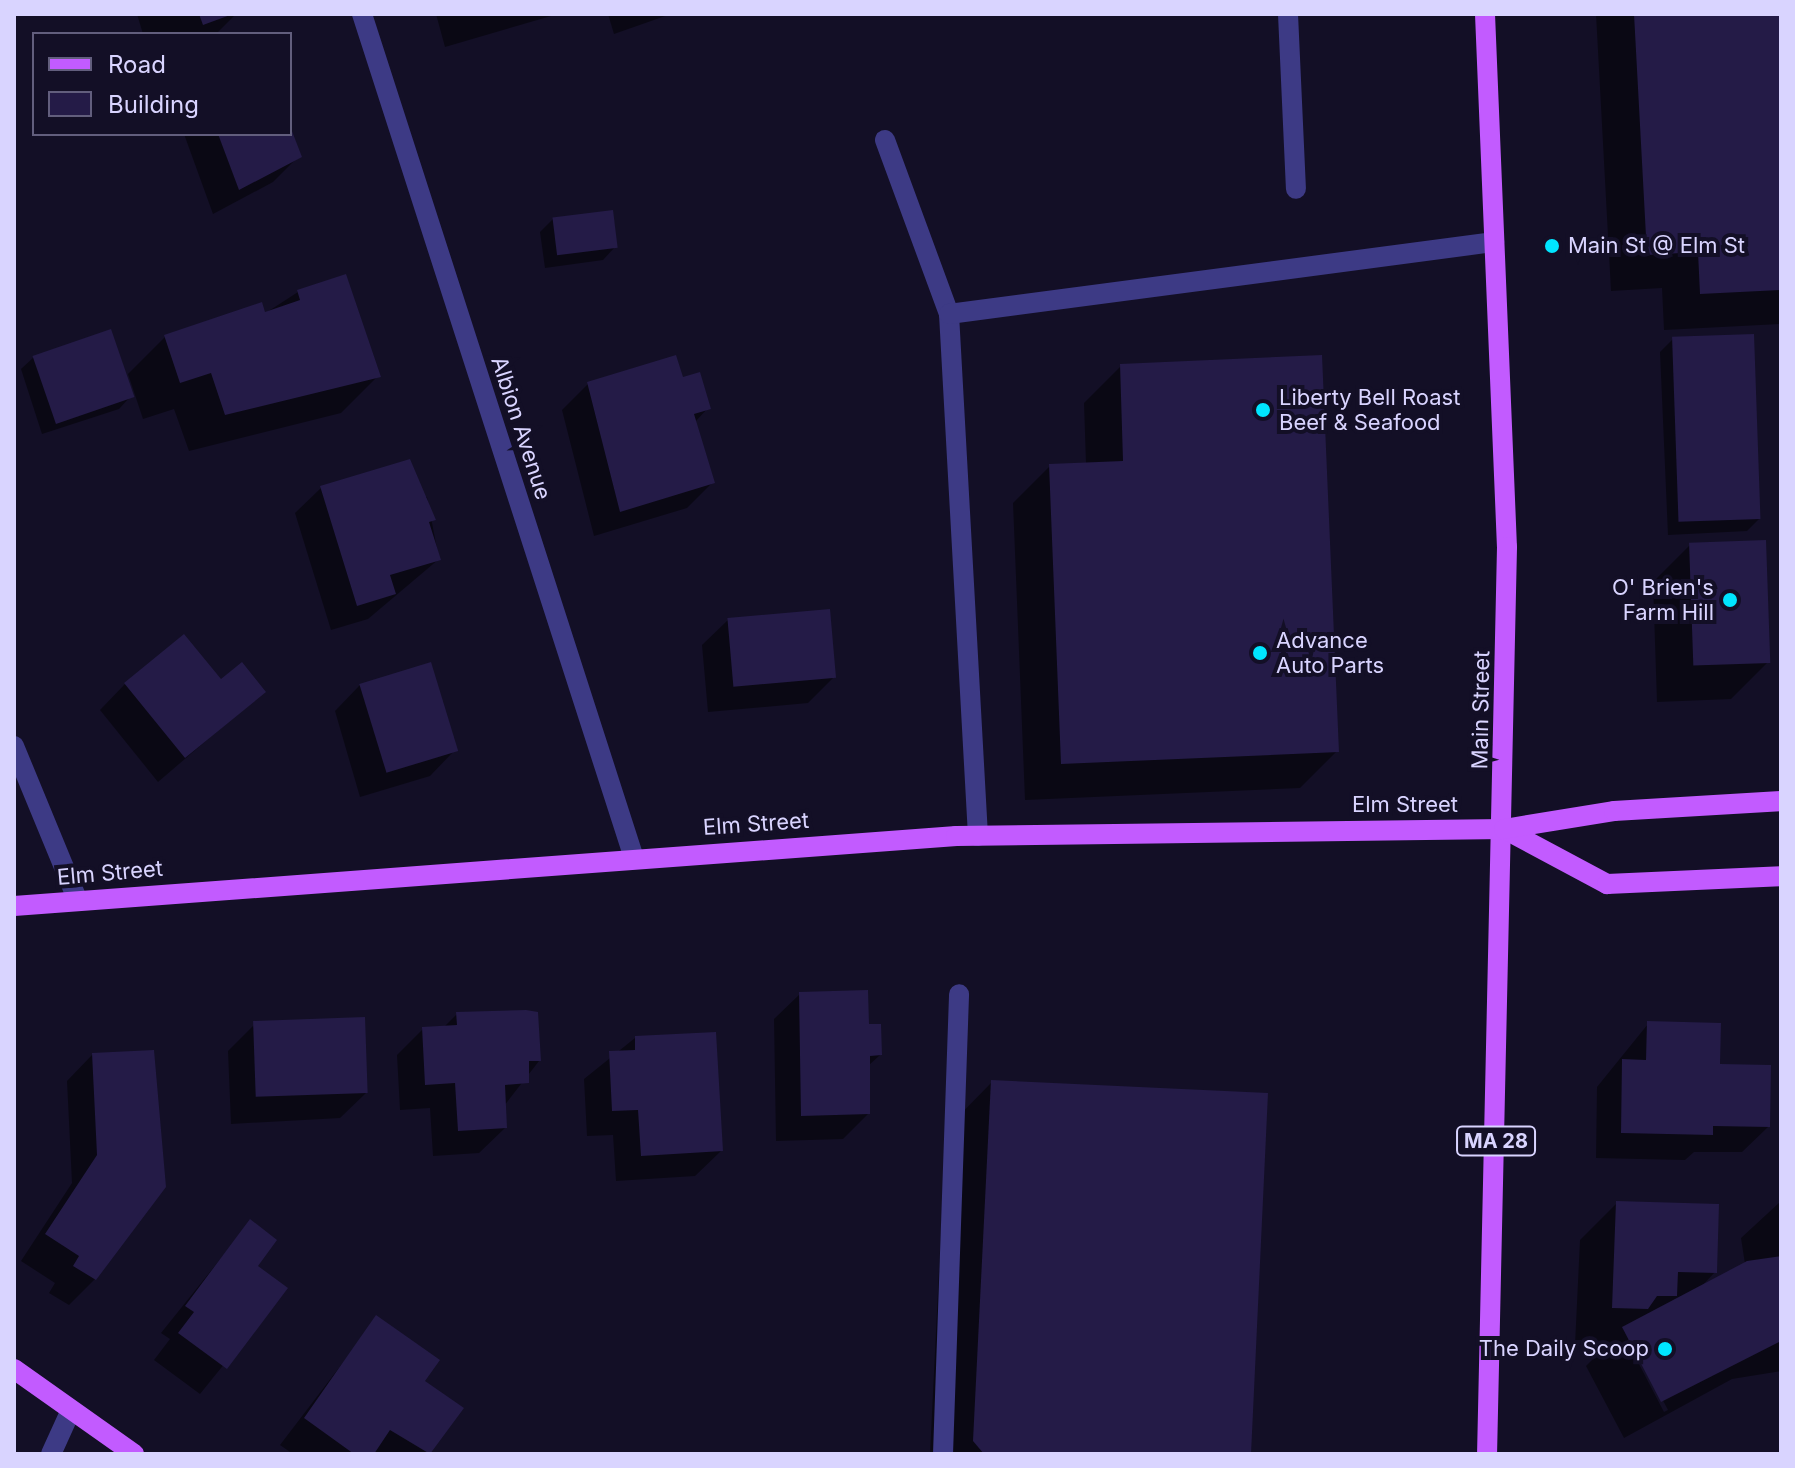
<!DOCTYPE html>
<html>
<head>
<meta charset="utf-8">
<style>
	body { margin:0 }
	#map { position:relative; width:1795px; height:1468px; overflow:hidden; background:#130f26; font-family:Inter,sans-serif }
	div>[style] { position:absolute }
	[style*='--x'] { left:calc(var(--x)*1px); top:calc(var(--y)*1px); width:calc(var(--w)*1px); rotate:calc(var(--a)*1deg) }
	.shadow>* { inset:0; background:#0007 }
	.building>* { inset:0; background:#241b47; transform-origin:0 0 }
	.minor>* { height:20px; margin:-10px; padding:0 10px; transform-origin:10px; border-radius:10px; background:#3d3a85 }
	.major>* { height:20px; margin:-10px; padding:0 10px; transform-origin:10px; border-radius:10px; background:#c25bff }
	.dots>* { width:22px; height:22px; translate:-50% -50%; box-sizing:border-box; border:4px solid #130f26; border-radius:50% }
	span { translate:-50% -50%; white-space:nowrap; text-align:center; line-height:1.15; -webkit-text-stroke:8px #130f26; paint-order:stroke }
	.shield-label span { padding:2px 6px; background:#130f26; border:2px solid; border-radius:6px; -webkit-text-stroke-width:0 }
	.shield-label { font-size:20px; color:#d9d4ff; font-weight:700 }
	.poi-label { font-size:22px; color:#d9d4ff }
	.left { translate:0 -50%; text-align:left }
	.right { translate:-100% -50%; text-align:right }
	.street-label { font-size:22px; color:#d9d4ff }
	.frame { position:absolute; inset:0; border:16px solid #d9d4ff; pointer-events:none }
	.legend { position:absolute; left:32px; top:32px; width:260px; height:104px; box-sizing:border-box; background:#130f26; border:2px solid #625e7d; margin:0; padding:10px 14px; list-style:none; font-size:24px; color:#d9d4ff }
	.legend li { display:flex; align-items:center; gap:16px; height:40px }
	.legend b { width:40px; border:2px solid #625e7d }
</style>
</head>
<body>
<div id="map">
	<div class="shadow">
		<div style="clip-path:polygon(137px 14px,236px 14px,216px 34px,143px 34px)"></div>
		<div style="clip-path:polygon(436px 14px,558px 14px,445px 47px)"></div>
		<div style="clip-path:polygon(608px 14px,671px 14px,614px 34px)"></div>
		<div style="clip-path:polygon(1596px 14px,1781px 14px,1781px 324px,1664px 330px,1662px 288px,1611px 291px)"></div>
		<div style="clip-path:polygon(290px 130px,299px 156px,273px 182px,213px 214px,184px 134px)"></div>
		<div style="clip-path:polygon(553px 219px,615px 247px,603px 260px,545px 268px,540px 232px)"></div>
		<div style="clip-path:polygon(298px 292px,378px 376px,341px 413px,189px 451px,174px 409px,143px 419px,128px 374px,165px 337px,264px 314px)"></div>
		<div style="clip-path:polygon(1673px 339px,1760px 518px,1747px 531px,1668px 535px,1660px 352px)"></div>
		<div style="clip-path:polygon(34px 357px,131px 396px,119px 409px,42px 434px,21px 369px)"></div>
		<div style="clip-path:polygon(1121px 366px,1337px 751px,1300px 788px,1025px 800px,1013px 503px,1050px 466px,1086px 464px,1084px 403px)"></div>
		<div style="clip-path:polygon(681px 379px,708px 408px,695px 422px,713px 482px,687px 508px,594px 536px,562px 410px,588px 384px)"></div>
		<div style="clip-path:polygon(321px 488px,427px 497px,439px 559px,368px 619px,331px 630px,295px 513px)"></div>
		<div style="clip-path:polygon(1690px 545px,1768px 662px,1731px 699px,1657px 702px,1653px 582px)"></div>
		<div style="clip-path:polygon(728px 620px,834px 677px,808px 703px,708px 712px,702px 645px)"></div>
		<div style="clip-path:polygon(125px 684px,263px 692px,158px 782px,100px 710px)"></div>
		<div style="clip-path:polygon(360px 685px,455px 750px,430px 776px,360px 797px,335px 711px)"></div>
		<div style="clip-path:polygon(800px 994px,867px 1026px,880px 1055px,868px 1066px,868px 1114px,843px 1139px,776px 1141px,774px 1019px)"></div>
		<div style="clip-path:polygon(457px 1014px,539px 1061px,504px 1106px,505px 1128px,479px 1153px,433px 1156px,430px 1108px,400px 1110px,397px 1055px,423px 1029px,443px 1028px)"></div>
		<div style="clip-path:polygon(1648px 1024px,1718px 1066px,1768px 1127px,1742px 1152px,1694px 1152px,1685px 1160px,1596px 1158px,1597px 1087px)"></div>
		<div style="clip-path:polygon(254px 1025px,366px 1093px,340px 1118px,231px 1124px,228px 1051px)"></div>
		<div style="clip-path:polygon(635px 1038px,721px 1151px,695px 1176px,616px 1181px,613px 1135px,587px 1136px,584px 1079px)"></div>
		<div style="clip-path:polygon(152px 1053px,95px 1279px,69px 1305px,49px 1293px,55px 1283px,21px 1261px,72px 1183px,67px 1081px,92px 1055px)"></div>
		<div style="clip-path:polygon(992px 1082px,1249px 1454px,930px 1454px,946px 1129px)"></div>
		<div style="clip-path:polygon(evenodd,1781px 1201px,1781px 1371px,1732px 1379px,1624px 1438px,1586px 1366px,1607px 1345px,1575px 1345px,1580px 1240px,1617px 1203px,1715px 1272px,1701px 1287px,1745px 1264px,1741px 1238px,1781px 1201px,1630px 1338px,1668px 1410px,1664px 1412px,1627px 1341px,1630px 1338px)"></div>
		<div style="clip-path:polygon(250px 1222px,255px 1267px,285px 1289px,200px 1394px,154px 1360px,170px 1339px,161px 1333px)"></div>
		<div style="clip-path:polygon(377px 1318px,422px 1382px,461px 1409px,428px 1454px,293px 1454px,280px 1445px)"></div>
	</div>
	<div class="building">
		<div style="clip-path:polygon(199px 14px,233px 14px,203px 25px)"></div>
		<div style="clip-path:polygon(1634px 14px,1781px 14px,1781px 290px,1700px 294px,1698px 252px,1647px 255px)"></div>
		<div style="clip-path:polygon(290px 126px,302px 157px,239px 190px,218px 134px,290px 134px)"></div>
		<div style="left:613px;top:210px;width:38px;height:61px;rotate:83deg"></div>
		<div style="clip-path:polygon(346px 274px,381px 377px,225px 415px,211px 373px,180px 383px,164px 335px,262px 302px,265px 312px,300px 300px,297px 290px)"></div>
		<div style="left:111px;top:329px;width:72px;height:83px;rotate:71deg"></div>
		<div style="left:1754px;top:334px;width:185px;height:82px;rotate:88deg"></div>
		<div style="clip-path:polygon(676px 355px,683px 377px,700px 372px,711px 409px,694px 414px,715px 483px,620px 512px,587px 382px)"></div>
		<div style="clip-path:polygon(1322px 355px,1339px 752px,1061px 764px,1049px 464px,1123px 461px,1120px 364px)"></div>
		<div style="clip-path:polygon(410px 459px,436px 520px,429px 522px,441px 560px,390px 575px,396px 594px,357px 606px,320px 486px)"></div>
		<div style="left:1766px;top:540px;width:123px;height:77px;rotate:88deg"></div>
		<div style="left:830px;top:609px;width:69px;height:103px;rotate:85deg"></div>
		<div style="clip-path:polygon(184px 634px,221px 679px,242px 662px,266px 692px,185px 758px,124px 683px)"></div>
		<div style="left:431px;top:662px;width:93px;height:75px;rotate:73deg"></div>
		<div style="clip-path:polygon(868px 990px,869px 1024px,881px 1024px,882px 1055px,870px 1056px,870px 1114px,801px 1116px,799px 992px)"></div>
		<div style="clip-path:polygon(526px 1010px,538px 1012px,541px 1061px,529px 1061px,529px 1083px,505px 1085px,507px 1128px,458px 1131px,455px 1083px,425px 1085px,422px 1027px,457px 1025px,456px 1012px)"></div>
		<div style="left:365px;top:1017px;width:76px;height:112px;rotate:88deg"></div>
		<div style="clip-path:polygon(1647px 1021px,1721px 1023px,1720px 1064px,1771px 1065px,1770px 1127px,1713px 1126px,1713px 1135px,1621px 1133px,1622px 1059px,1646px 1060px)"></div>
		<div style="clip-path:polygon(716px 1032px,723px 1151px,641px 1156px,638px 1110px,612px 1111px,609px 1051px,635px 1050px,635px 1036px)"></div>
		<div style="clip-path:polygon(154px 1050px,166px 1187px,96px 1280px,73px 1266px,79px 1256px,45px 1234px,97px 1155px,92px 1053px)"></div>
		<div style="clip-path:polygon(991px 1080px,1268px 1093px,1251px 1454px,984px 1454px,973px 1441px)"></div>
		<div style="clip-path:polygon(1616px 1201px,1719px 1204px,1717px 1273px,1678px 1272px,1677px 1296px,1657px 1296px,1648px 1309px,1612px 1308px)"></div>
		<div style="clip-path:polygon(250px 1219px,277px 1240px,258px 1266px,288px 1288px,227px 1369px,178px 1333px,194px 1312px,185px 1306px)"></div>
		<div style="clip-path:polygon(1781px 1256px,1781px 1341px,1661px 1402px,1622px 1327px,1747px 1261px)"></div>
		<div style="clip-path:polygon(376px 1315px,440px 1360px,425px 1381px,464px 1408px,430px 1454px,390px 1430px,374px 1454px,354px 1454px,304px 1418px)"></div>
	</div>
	<div class="minor">
		<div style="--x:362;--y:14;--w:887;--a:72.14"></div>
		<div style="--x:1288;--y:14;--w:175;--a:87.4"></div>
		<div style="--x:885;--y:140;--w:185;--a:69.8"></div>
		<div style="--x:14;--y:746;--w:165;--a:67.6"></div>
		<div style="--x:978;--y:836;--w:523;--a:-93.18"></div>
		<div style="--x:949;--y:314;--w:550;--a:-7.53"></div>
		<div style="--x:51;--y:1454;--w:48;--a:-65.6"></div>
		<div style="--x:943;--y:1454;--w:460;--a:-88"></div>
	</div>
	<div class="major">
		<div style="--x:1485;--y:14;--w:533;--a:87.64"></div>
		<div style="--x:1507;--y:547;--w:907;--a:91.26"></div>
		<div style="--x:1504;--y:829;--w:117;--a:28.1"></div>
		<div style="--x:1607;--y:884;--w:174;--a:-2.6"></div>
		<div style="--x:14;--y:906;--w:945;--a:-4.25"></div>
		<div style="--x:956;--y:836;--w:548;--a:-0.73"></div>
		<div style="--x:1504;--y:829;--w:111;--a:-9.3"></div>
		<div style="--x:1614;--y:811;--w:167;--a:-3.4"></div>
		<div style="--x:14;--y:1369;--w:147;--a:35.3"></div>
	</div>
	<div class="dots">
		<div style="left:1552px;top:246px;background:#00e5ff"></div>
		<div style="left:1263px;top:410px;background:#00e5ff"></div>
		<div style="left:1730px;top:600px;background:#00e5ff"></div>
		<div style="left:1260px;top:653px;background:#00e5ff"></div>
		<div style="left:1665px;top:1349px;background:#00e5ff"></div>
	</div>
	<div class="shield-label">
		<span style="left:1496px;top:1141px">MA 28</span>
	</div>
	<div class="poi-label">
		<span class="left" style="left:1568px;top:246px">Main St @ Elm St</span>
		<span class="left" style="left:1279px;top:410px">Liberty Bell Roast<br>Beef &amp; Seafood</span>
		<span class="right" style="left:1714px;top:600px">O' Brien's<br>Farm Hill</span>
		<span class="left" style="left:1276px;top:653px">Advance<br>Auto Parts</span>
		<span class="right" style="left:1649px;top:1349px">The Daily Scoop</span>
	</div>
	<div class="street-label">
		<span style="left:521px;top:428px;rotate:72deg">Albion Avenue</span>
		<span style="left:1481px;top:710px;rotate:-89deg">Main Street</span>
		<span style="left:1405px;top:805px">Elm Street</span>
		<span style="left:756px;top:824px;rotate:-4deg">Elm Street</span>
		<span style="left:110px;top:873px;rotate:-5deg">Elm Street</span>
	</div>
	<div class="frame"></div>
	<ul class="legend">
	<li><b style="height:10px;background:#c25bff"></b>Road</li>
	<li><b style="height:22px;background:#241b47"></b>Building</li>
	</ul>
</div>
</body>
</html>
